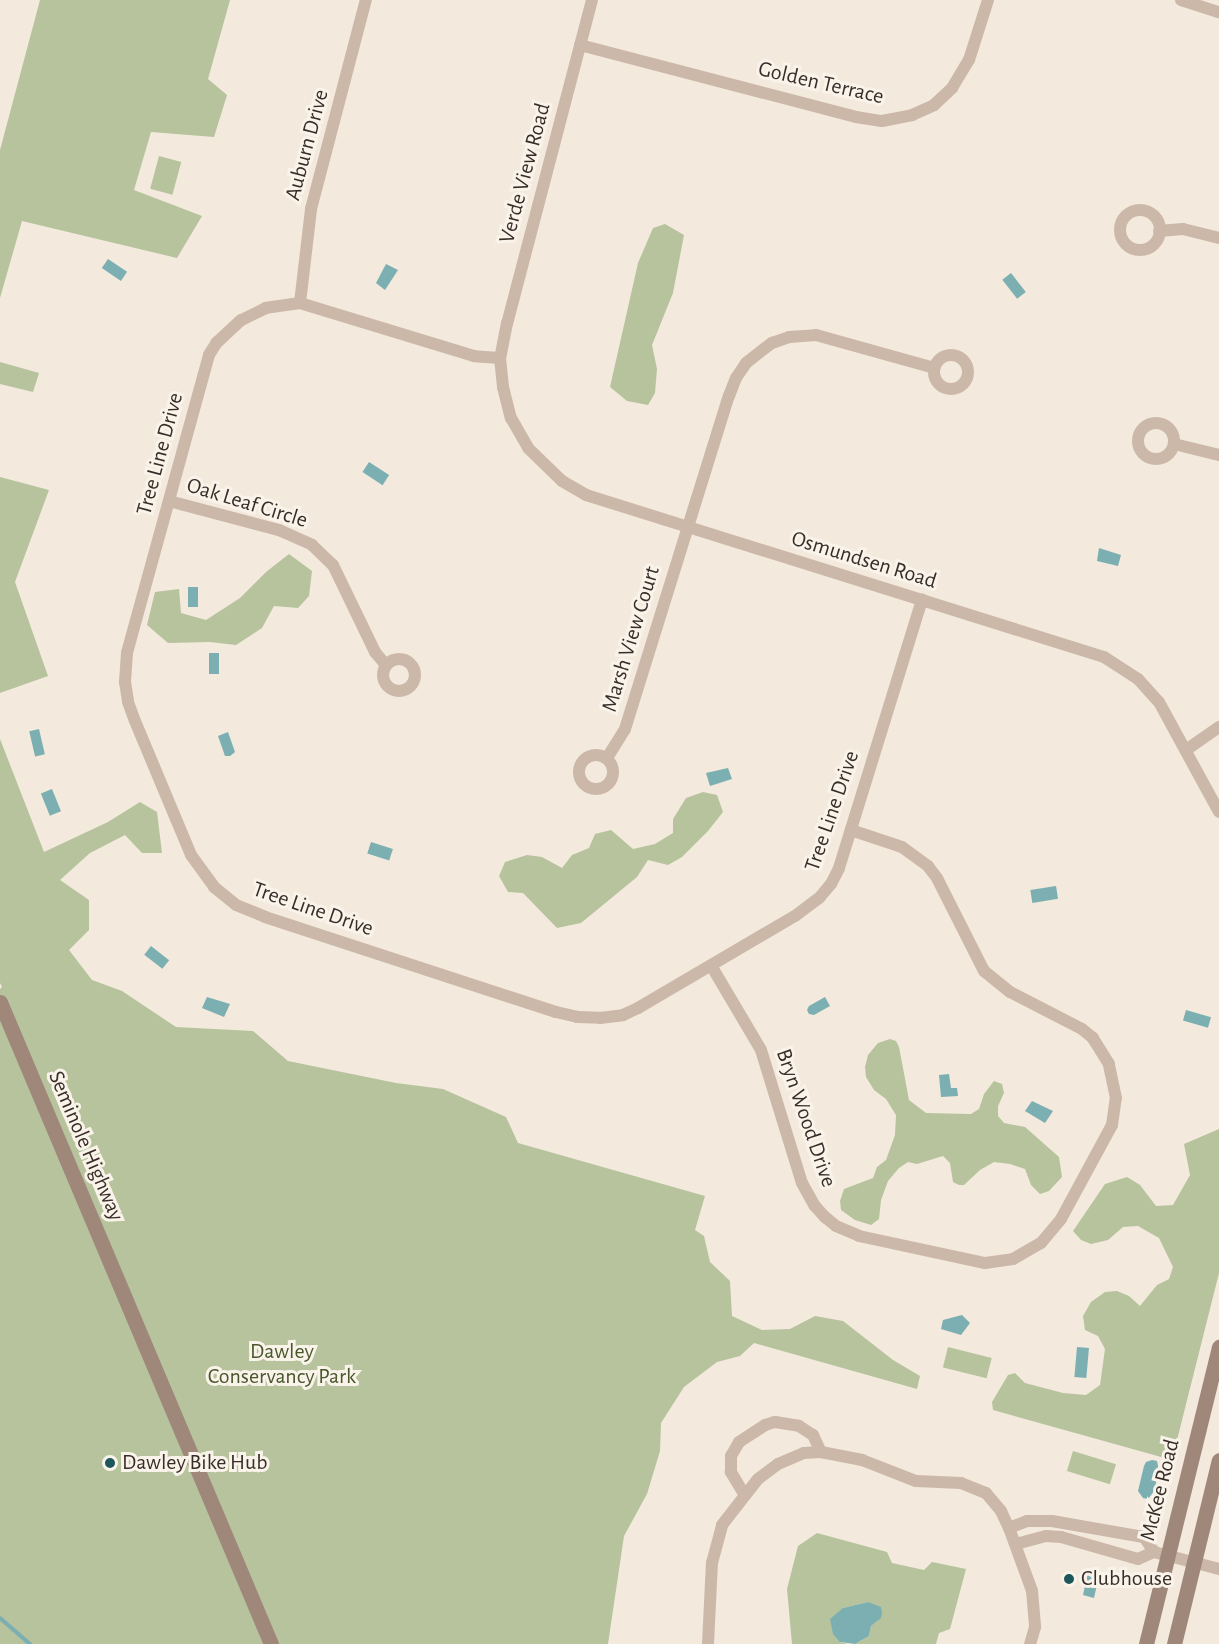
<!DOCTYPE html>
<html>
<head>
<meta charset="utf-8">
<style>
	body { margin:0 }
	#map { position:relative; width:1219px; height:1644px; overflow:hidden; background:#f3e9dd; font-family:"Alegreya Sans",sans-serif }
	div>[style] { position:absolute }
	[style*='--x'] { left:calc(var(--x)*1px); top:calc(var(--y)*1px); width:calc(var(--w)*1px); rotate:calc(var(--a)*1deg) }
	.green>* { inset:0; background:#b6c39d; transform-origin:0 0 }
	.water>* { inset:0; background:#7bafb1; transform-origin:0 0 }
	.stream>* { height:4px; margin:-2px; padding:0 2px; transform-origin:2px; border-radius:2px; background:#7bafb1 }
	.street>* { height:12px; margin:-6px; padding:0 6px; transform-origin:6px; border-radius:6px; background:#ccb8a9 }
	.street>.ring { margin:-6px; padding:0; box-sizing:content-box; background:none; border:12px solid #ccb8a9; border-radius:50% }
	.secondary>* { height:15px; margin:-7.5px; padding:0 7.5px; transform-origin:7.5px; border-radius:7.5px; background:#9f877a }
	.dots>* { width:16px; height:16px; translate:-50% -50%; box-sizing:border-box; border:3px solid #faf3ea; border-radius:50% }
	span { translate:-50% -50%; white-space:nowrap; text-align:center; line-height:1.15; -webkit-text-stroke:6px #faf3ea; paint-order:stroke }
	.street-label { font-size:22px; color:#382e29 }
	.park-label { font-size:22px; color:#48572c }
	.poi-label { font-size:22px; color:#382e29 }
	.left { translate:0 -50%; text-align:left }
</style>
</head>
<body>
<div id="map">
	<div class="green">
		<div style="clip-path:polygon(40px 0,230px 0,208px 79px,227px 95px,214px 137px,151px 132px,134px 190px,202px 216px,177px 258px,22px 221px,0 298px,0 150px)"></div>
		<div style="left:159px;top:156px;width:23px;height:34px;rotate:15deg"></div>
		<div style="clip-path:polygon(665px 224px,684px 235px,673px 293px,652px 345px,657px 369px,655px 393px,648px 405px,627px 401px,610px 387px,638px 263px,653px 228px)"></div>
		<div style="clip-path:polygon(0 362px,39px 373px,33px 392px,0 384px)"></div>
		<div style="clip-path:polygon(0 477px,49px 490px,15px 582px,48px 676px,0 693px)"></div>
		<div style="clip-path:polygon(289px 554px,312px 571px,309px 596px,298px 608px,274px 606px,262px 628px,236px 645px,210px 642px,168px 643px,147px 625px,155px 592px,179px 589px,181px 613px,206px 620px,240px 598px,266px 572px)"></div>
		<div style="clip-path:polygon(0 739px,44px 852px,108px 822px,140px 802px,157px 812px,162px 853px,142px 853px,125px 835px,90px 853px,60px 880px,89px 900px,89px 930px,69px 950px,92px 980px,122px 991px,176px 1027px,253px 1031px,288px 1061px,396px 1083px,443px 1089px,506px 1117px,518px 1143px,705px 1196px,695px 1230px,704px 1236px,710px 1262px,730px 1281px,732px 1316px,762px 1330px,790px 1329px,815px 1316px,843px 1321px,893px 1360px,920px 1376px,917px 1389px,754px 1343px,740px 1356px,717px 1362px,684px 1387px,661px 1423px,660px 1451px,647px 1494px,624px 1536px,608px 1644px,0 1644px,0 989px,2px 987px,0 983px)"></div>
		<div style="clip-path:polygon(703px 792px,717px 795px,723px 812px,708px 831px,682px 857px,668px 865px,648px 860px,637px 877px,581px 923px,557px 928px,523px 893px,508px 892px,499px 876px,505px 862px,527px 855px,542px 857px,562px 868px,572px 855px,589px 848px,595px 834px,611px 830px,633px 849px,655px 844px,673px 833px,673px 819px,686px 798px)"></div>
		<div style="clip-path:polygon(890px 1039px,896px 1041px,899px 1047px,909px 1100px,926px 1113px,971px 1114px,979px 1109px,984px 1094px,994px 1081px,1002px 1084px,1004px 1093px,998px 1106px,998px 1116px,1004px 1123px,1025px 1127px,1059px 1157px,1062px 1177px,1049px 1191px,1040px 1194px,1031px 1185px,1025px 1169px,1010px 1164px,994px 1162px,980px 1170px,964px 1185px,959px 1185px,953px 1182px,950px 1163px,943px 1156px,917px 1164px,908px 1162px,899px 1168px,888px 1181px,881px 1200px,879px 1219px,871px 1225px,855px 1220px,841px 1210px,840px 1201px,844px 1189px,873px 1178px,877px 1167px,886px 1160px,895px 1135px,896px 1115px,886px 1099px,874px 1090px,866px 1077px,865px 1067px,868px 1055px,878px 1043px)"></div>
		<div style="clip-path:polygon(1219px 1129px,1219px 1273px,1172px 1460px,993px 1410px,992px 1402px,1008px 1375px,1015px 1373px,1025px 1383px,1063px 1393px,1086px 1395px,1100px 1385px,1105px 1349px,1098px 1336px,1085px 1330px,1083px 1316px,1091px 1302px,1105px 1292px,1117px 1291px,1129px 1296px,1140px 1306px,1157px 1285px,1169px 1279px,1173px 1267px,1159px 1238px,1138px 1226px,1123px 1227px,1108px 1240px,1091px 1244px,1081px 1240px,1073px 1231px,1105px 1184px,1127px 1177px,1140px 1185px,1156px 1206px,1173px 1205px,1190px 1175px,1184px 1144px)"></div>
		<div style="left:948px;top:1347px;width:45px;height:21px;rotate:14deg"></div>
		<div style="left:1073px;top:1451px;width:45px;height:21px;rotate:17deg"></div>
		<div style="clip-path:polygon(817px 1533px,887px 1552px,892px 1563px,924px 1570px,932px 1562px,966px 1569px,950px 1629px,939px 1633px,936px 1644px,855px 1644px,869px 1636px,871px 1626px,878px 1620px,868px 1602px,843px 1608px,840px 1642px,848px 1644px,792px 1644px,787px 1589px,798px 1546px)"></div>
	</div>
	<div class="water">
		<div style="left:108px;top:259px;width:23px;height:11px;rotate:34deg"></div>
		<div style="clip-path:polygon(386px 264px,398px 270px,385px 290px,376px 283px)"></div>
		<div style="left:1011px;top:273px;width:24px;height:11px;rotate:52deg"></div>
		<div style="left:369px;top:462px;width:24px;height:12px;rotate:33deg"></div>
		<div style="clip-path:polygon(1099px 548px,1121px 555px,1118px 566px,1097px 561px)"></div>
		<div style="left:188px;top:587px;width:10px;height:20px"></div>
		<div style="left:209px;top:653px;width:10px;height:21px"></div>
		<div style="left:39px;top:729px;width:26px;height:10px;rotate:77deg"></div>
		<div style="clip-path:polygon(228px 732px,235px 752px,230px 756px,225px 756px,218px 736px)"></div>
		<div style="clip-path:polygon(728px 768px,732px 779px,710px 786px,706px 773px)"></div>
		<div style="left:52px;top:789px;width:24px;height:12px;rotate:68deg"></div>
		<div style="left:371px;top:842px;width:23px;height:12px;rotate:18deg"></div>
		<div style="left:1056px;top:886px;width:13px;height:26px;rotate:81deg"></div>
		<div style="left:151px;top:946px;width:23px;height:11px;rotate:38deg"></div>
		<div style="clip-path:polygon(207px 997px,230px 1004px,224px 1017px,202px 1008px)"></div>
		<div style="clip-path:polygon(825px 997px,830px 1006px,814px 1015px,809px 1014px,807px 1010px,809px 1006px)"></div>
		<div style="left:1186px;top:1010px;width:26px;height:11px;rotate:16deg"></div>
		<div style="clip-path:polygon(949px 1074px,951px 1088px,957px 1088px,958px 1096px,941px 1097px,939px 1075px)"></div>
		<div style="clip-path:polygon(1032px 1101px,1053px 1111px,1045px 1123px,1025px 1111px)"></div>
		<div style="clip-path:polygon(962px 1315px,970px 1323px,961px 1335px,941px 1329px,943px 1320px)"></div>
		<div style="left:1077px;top:1347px;width:12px;height:30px;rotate:5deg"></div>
		<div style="clip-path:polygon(1152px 1460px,1157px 1461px,1158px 1466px,1155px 1490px,1148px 1499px,1143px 1498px,1138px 1491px,1144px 1466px,1146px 1462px)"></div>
		<div style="clip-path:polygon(1092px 1572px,1099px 1576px,1094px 1598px,1083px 1595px,1088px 1573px)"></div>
		<div style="clip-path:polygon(868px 1602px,881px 1607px,882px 1613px,881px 1618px,871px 1626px,869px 1636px,855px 1644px,840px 1642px,833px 1634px,830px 1619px,843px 1608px)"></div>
	</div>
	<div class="stream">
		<div style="--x:0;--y:1618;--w:40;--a:41"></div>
	</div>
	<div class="street">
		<div style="--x:592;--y:0;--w:334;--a:104.7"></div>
		<div style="--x:507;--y:323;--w:36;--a:101"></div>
		<div style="--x:500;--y:358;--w:29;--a:84"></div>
		<div style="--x:503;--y:387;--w:32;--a:76"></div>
		<div style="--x:511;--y:418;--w:34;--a:60"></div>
		<div style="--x:528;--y:448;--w:47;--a:44.1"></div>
		<div style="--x:562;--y:481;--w:28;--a:30"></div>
		<div style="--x:586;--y:495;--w:543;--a:17.37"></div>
		<div style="--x:1104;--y:657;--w:40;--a:32.9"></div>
		<div style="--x:1138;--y:679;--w:31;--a:48"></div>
		<div style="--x:1159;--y:702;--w:125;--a:61.4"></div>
		<div style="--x:1181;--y:0;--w:40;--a:18"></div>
		<div style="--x:580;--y:45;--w:285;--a:14.6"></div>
		<div style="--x:856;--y:117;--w:26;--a:9"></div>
		<div style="--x:882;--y:121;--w:31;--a:-11"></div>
		<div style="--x:912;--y:115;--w:24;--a:-24"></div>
		<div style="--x:934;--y:105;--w:25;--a:-43"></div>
		<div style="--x:952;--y:88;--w:33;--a:-59"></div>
		<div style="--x:969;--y:60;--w:63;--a:-72.4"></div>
		<div class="ring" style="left:1120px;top:210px;width:28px;height:28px"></div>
		<div style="--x:1159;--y:231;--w:24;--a:-5"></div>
		<div style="--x:1183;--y:229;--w:37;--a:14"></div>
		<div style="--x:300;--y:303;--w:95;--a:-83.3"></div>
		<div style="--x:311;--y:209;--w:216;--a:-75.3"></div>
		<div class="ring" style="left:934px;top:355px;width:22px;height:22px"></div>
		<div style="--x:500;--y:358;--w:26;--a:-176"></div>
		<div style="--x:474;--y:356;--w:182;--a:-163.1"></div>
		<div style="--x:300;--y:303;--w:34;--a:172"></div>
		<div style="--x:266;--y:308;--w:28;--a:154"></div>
		<div style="--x:241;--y:320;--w:33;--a:137"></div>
		<div style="--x:217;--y:342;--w:15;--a:122"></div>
		<div style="--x:209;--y:355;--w:309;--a:105.4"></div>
		<div style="--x:127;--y:653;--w:29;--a:94"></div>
		<div style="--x:125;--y:682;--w:20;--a:81"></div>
		<div style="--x:128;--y:702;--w:20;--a:70"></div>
		<div style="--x:135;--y:721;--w:145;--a:67.3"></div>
		<div style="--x:191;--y:855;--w:39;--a:54"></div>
		<div style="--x:214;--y:887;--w:28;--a:39"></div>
		<div style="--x:236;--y:905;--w:31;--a:22"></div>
		<div style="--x:265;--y:917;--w:306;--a:18.1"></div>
		<div style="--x:556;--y:1012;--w:22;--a:13"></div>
		<div style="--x:577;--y:1017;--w:23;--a:2"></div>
		<div style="--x:600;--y:1018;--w:23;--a:-7"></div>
		<div style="--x:623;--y:1015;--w:17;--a:-25"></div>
		<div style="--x:638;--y:1008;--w:182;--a:-30.4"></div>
		<div style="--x:795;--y:916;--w:31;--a:-37"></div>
		<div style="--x:820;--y:897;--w:17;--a:-50"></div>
		<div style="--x:831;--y:884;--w:18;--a:-63"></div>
		<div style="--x:839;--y:868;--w:281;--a:-72.8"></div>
		<div class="ring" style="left:1138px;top:423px;width:24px;height:24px"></div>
		<div style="--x:1174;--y:444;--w:46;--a:13.7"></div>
		<div style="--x:169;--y:501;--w:114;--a:14.8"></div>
		<div style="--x:279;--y:530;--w:36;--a:24"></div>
		<div style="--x:312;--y:545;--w:29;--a:44"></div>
		<div style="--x:333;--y:565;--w:97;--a:64.2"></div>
		<div style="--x:375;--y:652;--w:17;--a:50"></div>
		<div class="ring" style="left:383px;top:659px;width:20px;height:20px"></div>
		<div style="--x:1186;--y:750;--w:40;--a:-34.9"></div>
		<div class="ring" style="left:579px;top:755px;width:22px;height:22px"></div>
		<div style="--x:607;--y:758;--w:34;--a:-58"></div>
		<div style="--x:625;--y:729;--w:349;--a:-72.7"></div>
		<div style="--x:729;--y:396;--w:19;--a:-69"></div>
		<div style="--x:736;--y:378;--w:18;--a:-56"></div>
		<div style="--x:746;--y:363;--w:33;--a:-38"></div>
		<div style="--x:772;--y:343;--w:18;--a:-19"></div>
		<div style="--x:789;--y:337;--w:27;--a:-4"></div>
		<div style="--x:816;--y:335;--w:123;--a:15.6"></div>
		<div style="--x:712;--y:967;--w:96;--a:59.4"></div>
		<div style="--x:761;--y:1050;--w:139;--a:72.9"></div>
		<div style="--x:802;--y:1183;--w:26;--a:61"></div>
		<div style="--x:815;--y:1206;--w:15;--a:48"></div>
		<div style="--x:825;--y:1217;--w:14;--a:39"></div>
		<div style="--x:836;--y:1226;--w:25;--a:23"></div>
		<div style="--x:859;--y:1236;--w:129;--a:12.1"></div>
		<div style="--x:985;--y:1263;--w:28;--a:-8"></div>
		<div style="--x:1013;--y:1259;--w:32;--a:-30"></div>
		<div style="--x:1041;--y:1243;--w:31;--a:-50"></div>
		<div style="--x:1061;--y:1219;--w:107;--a:-61.5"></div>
		<div style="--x:1112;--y:1125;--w:27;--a:-82"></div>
		<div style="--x:1116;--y:1098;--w:35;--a:-102"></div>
		<div style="--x:1109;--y:1064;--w:31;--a:-122"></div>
		<div style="--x:1093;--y:1038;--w:14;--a:-141"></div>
		<div style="--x:1082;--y:1029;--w:81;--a:-152.8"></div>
		<div style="--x:1010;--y:992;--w:33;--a:-141"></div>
		<div style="--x:984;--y:971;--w:104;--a:-116.8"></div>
		<div style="--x:937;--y:878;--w:15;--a:-127"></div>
		<div style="--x:928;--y:866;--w:32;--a:-144"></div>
		<div style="--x:902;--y:847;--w:54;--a:-161.6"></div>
		<div style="--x:744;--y:1494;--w:26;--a:-121"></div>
		<div style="--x:731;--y:1472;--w:16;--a:-90"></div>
		<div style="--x:731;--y:1456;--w:16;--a:-60"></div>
		<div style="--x:739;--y:1442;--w:31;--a:-33"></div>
		<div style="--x:765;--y:1425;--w:10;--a:-17"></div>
		<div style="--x:775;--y:1422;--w:24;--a:9"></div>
		<div style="--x:799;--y:1426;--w:17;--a:33"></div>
		<div style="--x:813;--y:1435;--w:19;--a:65"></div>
		<div style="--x:1009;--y:1528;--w:19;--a:-21"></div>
		<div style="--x:1027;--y:1521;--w:25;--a:0"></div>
		<div style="--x:1052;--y:1521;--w:93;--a:9.9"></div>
		<div style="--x:1144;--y:1537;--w:18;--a:56"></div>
		<div style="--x:1016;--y:1544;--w:31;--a:-15"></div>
		<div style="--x:1046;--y:1536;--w:15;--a:4"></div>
		<div style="--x:1061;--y:1537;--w:80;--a:15.9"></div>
		<div style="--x:1138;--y:1559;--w:17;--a:-24"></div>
		<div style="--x:1154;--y:1552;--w:67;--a:14.7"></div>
		<div style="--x:708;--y:1644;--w:81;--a:-87.2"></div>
		<div style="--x:712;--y:1563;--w:39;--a:-75"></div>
		<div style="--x:722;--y:1525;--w:58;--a:-52"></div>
		<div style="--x:758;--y:1479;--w:25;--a:-37"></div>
		<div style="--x:778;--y:1464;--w:28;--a:-23"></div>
		<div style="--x:804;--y:1453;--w:17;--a:-3"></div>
		<div style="--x:821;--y:1452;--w:42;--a:11"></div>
		<div style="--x:862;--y:1460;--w:58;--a:21.3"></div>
		<div style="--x:916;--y:1481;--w:45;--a:2.5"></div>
		<div style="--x:961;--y:1483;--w:27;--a:22"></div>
		<div style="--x:986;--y:1493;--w:23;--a:50"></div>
		<div style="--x:1001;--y:1511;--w:19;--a:65"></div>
		<div style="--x:1009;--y:1528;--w:67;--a:69.9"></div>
		<div style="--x:1032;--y:1591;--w:36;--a:85"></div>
		<div style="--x:1035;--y:1627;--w:18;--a:106"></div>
	</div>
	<div class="secondary">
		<div style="--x:0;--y:1002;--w:697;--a:67.11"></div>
		<div style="--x:1146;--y:1644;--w:306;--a:-76.2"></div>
		<div style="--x:1174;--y:1644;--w:189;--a:-76.3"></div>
	</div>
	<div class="dots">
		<div style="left:110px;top:1463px;background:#1d575b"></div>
		<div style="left:1069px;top:1579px;background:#1d575b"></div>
	</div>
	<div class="street-label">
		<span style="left:821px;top:83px;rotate:13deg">Golden Terrace</span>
		<span style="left:307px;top:145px;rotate:-75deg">Auburn Drive</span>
		<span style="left:525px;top:173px;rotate:-75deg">Verde View Road</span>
		<span style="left:160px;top:454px;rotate:-75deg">Tree Line Drive</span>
		<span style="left:247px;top:503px;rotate:17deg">Oak Leaf Circle</span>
		<span style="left:864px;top:560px;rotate:17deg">Osmundsen Road</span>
		<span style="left:631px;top:639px;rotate:-73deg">Marsh View Court</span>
		<span style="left:832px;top:811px;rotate:-71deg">Tree Line Drive</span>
		<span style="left:313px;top:909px;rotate:19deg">Tree Line Drive</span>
		<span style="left:806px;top:1118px;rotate:71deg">Bryn Wood Drive</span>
		<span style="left:86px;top:1146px;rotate:67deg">Seminole Highway</span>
		<span style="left:1160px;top:1490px;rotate:-76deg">McKee Road</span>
	</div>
	<div class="park-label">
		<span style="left:282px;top:1364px">Dawley<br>Conservancy Park</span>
	</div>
	<div class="poi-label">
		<span class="left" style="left:122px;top:1463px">Dawley Bike Hub</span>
		<span class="left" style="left:1081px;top:1579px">Clubhouse</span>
	</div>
</div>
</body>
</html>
